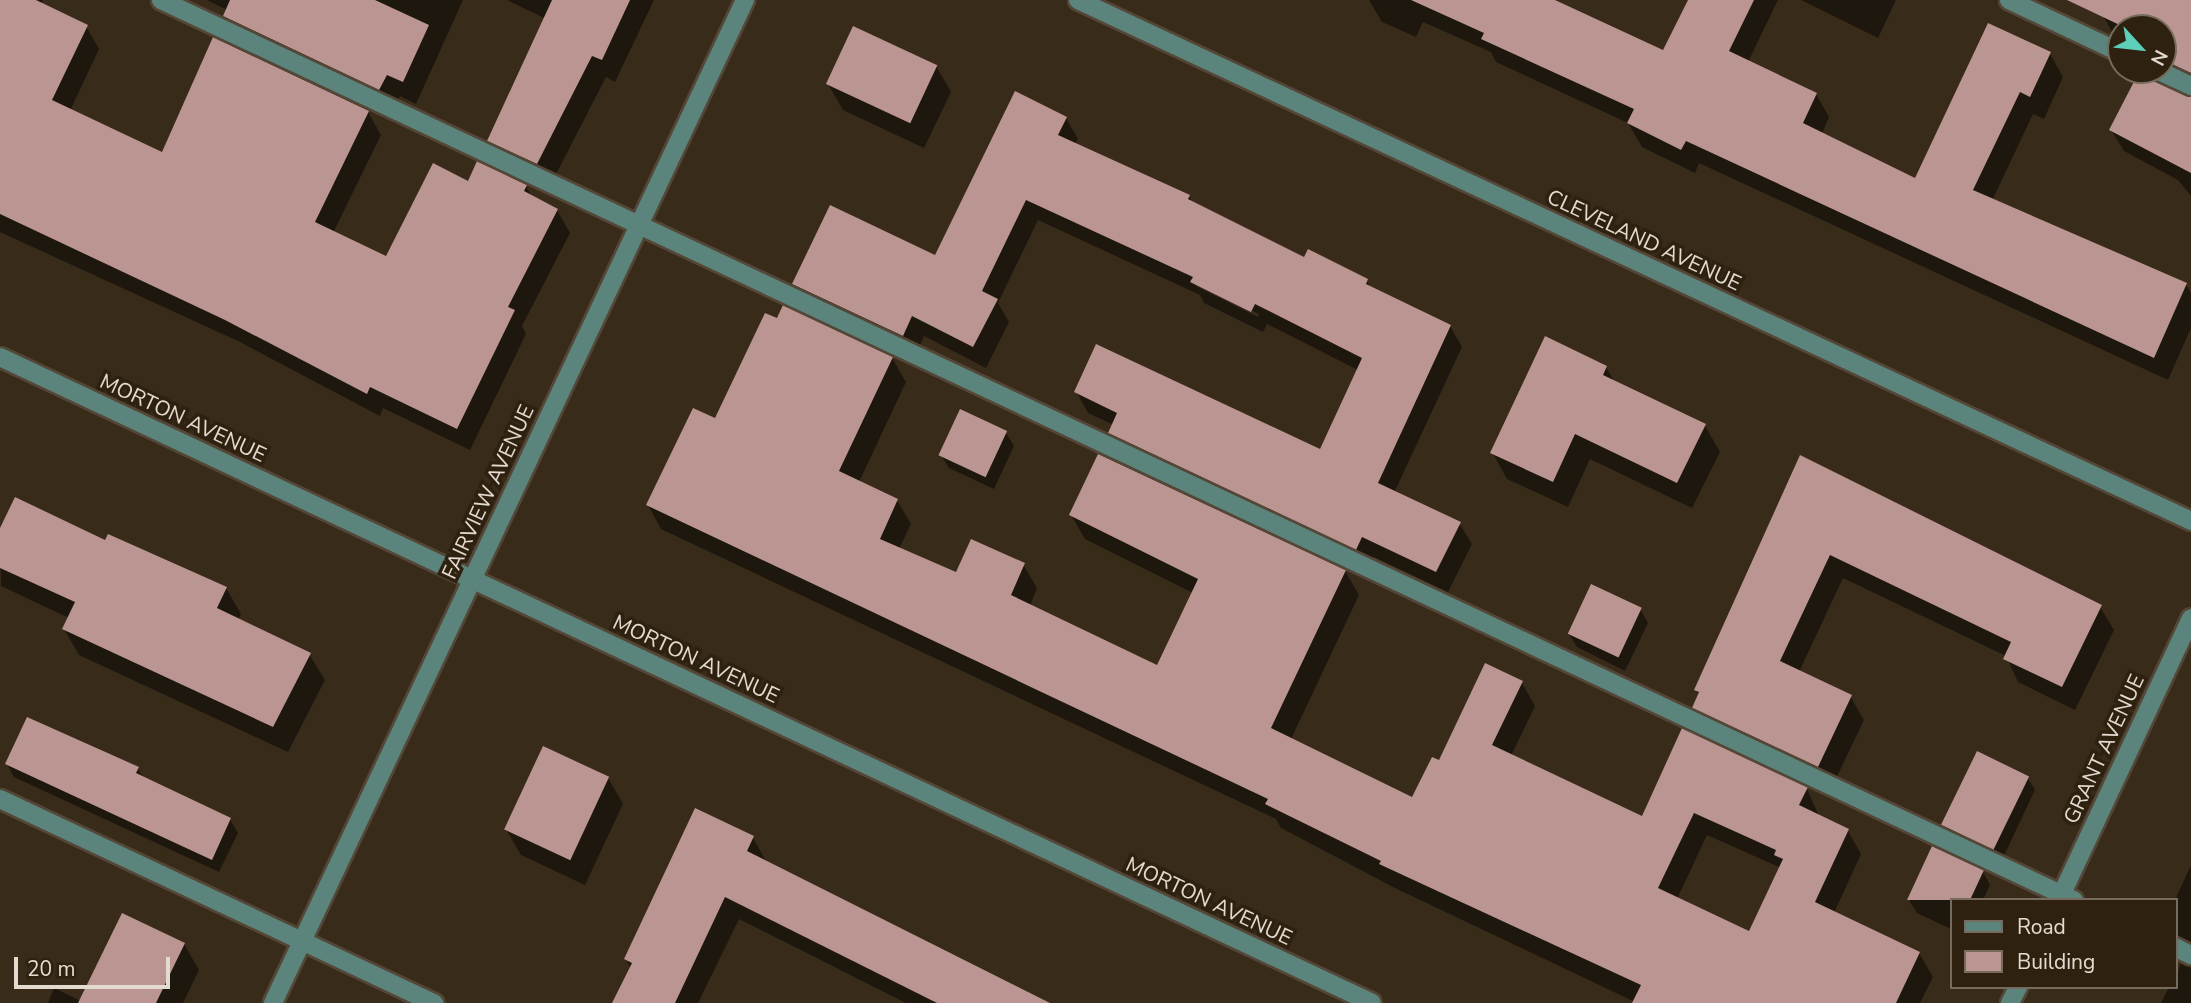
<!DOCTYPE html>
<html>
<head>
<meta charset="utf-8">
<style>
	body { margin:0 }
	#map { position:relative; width:2191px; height:1003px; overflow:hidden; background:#392b1a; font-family:"Nunito Sans",sans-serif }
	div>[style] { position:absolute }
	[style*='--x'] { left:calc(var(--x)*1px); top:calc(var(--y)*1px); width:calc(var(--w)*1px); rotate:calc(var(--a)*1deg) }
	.shadow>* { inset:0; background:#0007 }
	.building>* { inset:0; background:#ba9591; transform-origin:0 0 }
	.roads { filter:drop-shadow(2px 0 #544737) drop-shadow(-2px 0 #544737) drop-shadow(0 2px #544737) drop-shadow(0 -2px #544737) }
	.minor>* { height:18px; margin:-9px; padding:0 9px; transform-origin:9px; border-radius:9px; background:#5b847d }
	span { translate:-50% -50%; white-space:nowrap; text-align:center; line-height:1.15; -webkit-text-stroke:7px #2f2110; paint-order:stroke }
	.street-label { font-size:21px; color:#e4dbd0 }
	.legend { position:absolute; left:1950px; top:898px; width:228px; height:91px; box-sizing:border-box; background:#2f2110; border:2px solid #776b5d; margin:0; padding:9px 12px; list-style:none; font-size:21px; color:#e4dbd0 }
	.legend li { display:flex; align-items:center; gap:14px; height:35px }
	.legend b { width:35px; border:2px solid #776b5d }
	.north { position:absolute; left:2107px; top:14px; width:70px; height:70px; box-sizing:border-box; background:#2f2110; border:2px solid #776b5d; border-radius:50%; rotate:117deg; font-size:19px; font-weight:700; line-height:28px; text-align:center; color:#e4dbd0 }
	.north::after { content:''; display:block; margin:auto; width:24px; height:32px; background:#5dceb8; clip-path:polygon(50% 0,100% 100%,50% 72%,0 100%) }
	.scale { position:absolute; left:14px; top:957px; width:156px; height:32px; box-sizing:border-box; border:4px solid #e4dbd0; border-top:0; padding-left:9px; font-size:21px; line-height:24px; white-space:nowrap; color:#e4dbd0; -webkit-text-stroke:5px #2f2110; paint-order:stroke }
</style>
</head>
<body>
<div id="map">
	<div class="shadow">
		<div style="clip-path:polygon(0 0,43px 0,41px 4px,86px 26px,99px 49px,70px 111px,162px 154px,368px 112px,381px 135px,333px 233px,386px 259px,469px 183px,526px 186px,532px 197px,557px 210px,570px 233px,522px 326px,526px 334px,470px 450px,383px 408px,380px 416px,240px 342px,0 232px)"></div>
		<div style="clip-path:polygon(207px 0,463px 0,416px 104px,400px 96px,392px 112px,238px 39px,224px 16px,227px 10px)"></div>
		<div style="clip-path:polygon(507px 0,654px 0,615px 82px,606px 77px,550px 186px,502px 164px,489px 141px,546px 19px)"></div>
		<div style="clip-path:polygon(1369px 0,1551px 0,1664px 53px,1690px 0,1778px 0,1748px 62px,1816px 94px,1829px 117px,1822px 134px,1915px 180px,2050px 54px,2063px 77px,2044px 119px,2033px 114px,1992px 201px,2186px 285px,2191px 293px,2191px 328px,2168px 380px,1699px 163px,1695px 173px,1642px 147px,1628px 123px,1496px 62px,1491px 52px,1423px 22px,1416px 37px,1382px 22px)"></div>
		<div style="clip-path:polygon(1801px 0,1896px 0,1878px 38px)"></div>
		<div style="clip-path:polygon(2110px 0,2191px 0,2191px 89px,2174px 80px,2161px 86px,2191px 98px,2191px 196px,2178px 180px,2124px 151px,2111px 130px,2142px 70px,2163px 70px,2163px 28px,2121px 28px,2121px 40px,2115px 37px,2103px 16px)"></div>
		<div style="clip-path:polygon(936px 66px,951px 92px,924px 148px,843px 110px,828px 84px)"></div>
		<div style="clip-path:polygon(evenodd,1066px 118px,1078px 139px,1075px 144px,1189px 196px,1193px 203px,1304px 260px,1367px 281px,1371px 289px,1450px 326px,1462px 347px,1394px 493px,1459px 523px,1472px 544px,1448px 592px,1374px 557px,1368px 570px,1122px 454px,1110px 433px,1114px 425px,1088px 413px,1076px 391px,1321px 451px,1358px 370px,1267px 324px,1263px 332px,1204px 303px,1200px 295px,1038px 220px,998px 303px,1009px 322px,986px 368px,924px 336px,915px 357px,806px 305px,794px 284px,936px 258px,1066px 118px,1196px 282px,1259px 314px,1258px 317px,1196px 286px,1196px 282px)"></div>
		<div style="clip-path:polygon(evenodd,892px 358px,906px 382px,859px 482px,897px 500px,911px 524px,899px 549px,957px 574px,1023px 564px,1037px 588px,1030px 606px,1158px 667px,1193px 593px,1085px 539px,1071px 515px,1345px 571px,1359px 595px,1291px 739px,1413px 799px,1440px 762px,1522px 683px,1535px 706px,1511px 756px,1642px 818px,1807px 789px,1819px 816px,1848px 831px,1861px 854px,1834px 913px,1919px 953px,1933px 977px,1920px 1003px,1637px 1003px,1395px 888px,1281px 828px,1276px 819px,661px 529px,648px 505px,716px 421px,892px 358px,1707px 835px,1781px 868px,1750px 934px,1677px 899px,1707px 835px)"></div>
		<div style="clip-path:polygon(1606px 367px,1615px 383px,1705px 426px,1720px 452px,1692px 508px,1590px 459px,1568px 507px,1507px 479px,1492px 452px)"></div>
		<div style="clip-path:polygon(1006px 433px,1014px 446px,994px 489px,949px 468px,941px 455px)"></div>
		<div style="clip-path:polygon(1801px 457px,2100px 607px,2114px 630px,2075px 710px,2018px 682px,2006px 656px,1843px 578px,1799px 672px,1850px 696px,1864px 720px,1831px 789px,1708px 731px,1694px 708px,1700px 696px,1696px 690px)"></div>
		<div style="clip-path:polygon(0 532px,106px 543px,226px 588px,241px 614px,238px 620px,309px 654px,325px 680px,288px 752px,79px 655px,64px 629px,69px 618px,1px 586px)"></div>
		<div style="clip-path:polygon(1640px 609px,1648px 623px,1625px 671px,1577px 647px,1569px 634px)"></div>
		<div style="clip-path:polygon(7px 764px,138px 769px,143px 778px,230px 819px,238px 833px,219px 872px,14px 777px)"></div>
		<div style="clip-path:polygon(2027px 777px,2035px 790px,2001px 862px,1952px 839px,1944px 825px)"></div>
		<div style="clip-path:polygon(608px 778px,623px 804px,585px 885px,521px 855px,506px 829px)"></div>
		<div style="clip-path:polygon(753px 838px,766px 861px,1047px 1003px,906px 1003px,739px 919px,698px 1003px,614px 1003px,631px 969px,626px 959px)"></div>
		<div style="clip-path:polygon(2191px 865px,2191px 947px,2175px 937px,2175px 900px)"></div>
		<div style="clip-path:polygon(1983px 872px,1990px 885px,1983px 900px,1951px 900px,1951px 929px,1917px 913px,1909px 900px)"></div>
		<div style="clip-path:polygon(184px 944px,199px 970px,183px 1003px,48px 1003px,54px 988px,81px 1001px)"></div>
		<div style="clip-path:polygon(2180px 964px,2191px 968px,2191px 1003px,2161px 1003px,2169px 987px,2175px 987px)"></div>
	</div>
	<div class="building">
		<div style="clip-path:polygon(0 0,36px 0,88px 25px,52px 100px,162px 152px,213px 37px,369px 111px,315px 222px,386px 256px,433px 163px,468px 181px,477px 161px,527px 185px,524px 191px,558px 209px,508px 307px,515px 310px,457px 429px,370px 387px,367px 394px,225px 320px,0 214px)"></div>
		<div style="clip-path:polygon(230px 0,375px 0,429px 25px,403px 82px,387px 75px,379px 90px,223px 16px)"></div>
		<div style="clip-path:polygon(552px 0,630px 0,602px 60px,592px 56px,537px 164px,487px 141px)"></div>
		<div style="clip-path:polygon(1411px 0,1555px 0,1663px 50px,1688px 0,1754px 0,1729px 51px,1817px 93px,1803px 123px,1915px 178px,1988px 23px,2051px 52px,2030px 97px,2020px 92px,1973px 190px,2187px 283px,2154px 358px,1686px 141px,1681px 150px,1627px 123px,1634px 109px,1481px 39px,1484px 33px)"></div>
		<div style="clip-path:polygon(2067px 0,2191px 0,2191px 73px,2163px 60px,2163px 28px,2126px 28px)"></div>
		<div style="left:853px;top:26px;width:93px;height:64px;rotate:25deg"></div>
		<div style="clip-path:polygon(2140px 70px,2191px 97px,2191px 173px,2109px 130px)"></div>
		<div style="clip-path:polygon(1015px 91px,1067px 117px,1058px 135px,1190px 195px,1188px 199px,1304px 257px,1308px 249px,1368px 279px,1366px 284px,1451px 325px,1378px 483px,1461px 522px,1436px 572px,1362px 537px,1356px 550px,1108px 433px,1117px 413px,1074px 392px,1096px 344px,1320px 449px,1362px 358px,1255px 304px,1251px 312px,1190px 282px,1193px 277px,1026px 200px,982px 291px,998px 299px,973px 347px,912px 316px,903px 336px,792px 284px,830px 205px,935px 255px)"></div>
		<div style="clip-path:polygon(evenodd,783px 305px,893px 357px,839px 471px,898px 499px,880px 539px,956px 572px,971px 539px,1025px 563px,1011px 595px,1157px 665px,1198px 579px,1069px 515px,1098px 454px,1346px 570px,1271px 728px,1412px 797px,1432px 757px,1439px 760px,1485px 663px,1523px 681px,1492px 745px,1642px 816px,1682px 728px,1808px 787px,1799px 805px,1849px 829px,1815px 902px,1920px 952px,1896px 1003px,1632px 1003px,1641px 985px,1379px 864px,1381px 861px,1265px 804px,1268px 799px,646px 505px,693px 408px,715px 418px,765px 313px,777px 318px,783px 305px,1694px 813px,1776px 850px,1774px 855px,1783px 859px,1749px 931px,1658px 888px,1694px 813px)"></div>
		<div style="clip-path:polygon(1545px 336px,1607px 366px,1603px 375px,1706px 424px,1677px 483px,1575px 434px,1553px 482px,1490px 453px)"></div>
		<div style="left:960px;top:409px;width:52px;height:51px;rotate:25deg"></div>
		<div style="clip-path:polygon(1800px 455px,2102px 605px,2062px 687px,2003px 659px,2011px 642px,1830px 555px,1780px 661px,1852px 695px,1818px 767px,1692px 708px,1699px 692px,1694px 690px)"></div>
		<div style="clip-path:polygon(15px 497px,105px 540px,108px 534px,227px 587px,217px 608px,311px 653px,273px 727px,62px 629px,75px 602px,0 568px,0 528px)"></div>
		<div style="left:1591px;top:584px;width:56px;height:55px;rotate:25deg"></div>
		<div style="clip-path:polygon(27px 717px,139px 767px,136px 773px,231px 818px,212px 860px,5px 764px)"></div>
		<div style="left:543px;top:746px;width:73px;height:92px;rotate:25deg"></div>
		<div style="left:1977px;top:751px;width:58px;height:82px;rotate:26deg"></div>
		<div style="clip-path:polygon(695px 808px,754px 836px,747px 851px,1050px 1003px,937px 1003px,725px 897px,675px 1003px,612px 1003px,632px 963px,624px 959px)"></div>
		<div style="clip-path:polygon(1932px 846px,1984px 870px,1970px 900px,1907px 900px)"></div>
		<div style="clip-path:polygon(122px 913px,185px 943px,156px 1003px,78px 1003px)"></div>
	</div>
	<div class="roads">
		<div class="minor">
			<div style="--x:161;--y:0;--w:2114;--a:25.2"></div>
			<div style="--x:1078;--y:0;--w:1229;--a:25.08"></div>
			<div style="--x:2009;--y:0;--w:124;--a:25.3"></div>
			<div style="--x:2157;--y:70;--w:38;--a:25"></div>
			<div style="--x:0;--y:357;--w:1516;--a:25.21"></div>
			<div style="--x:0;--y:799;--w:480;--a:25.2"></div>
			<div style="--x:2059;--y:900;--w:311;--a:-64.9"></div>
			<div style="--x:2175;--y:947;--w:18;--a:27"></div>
			<div style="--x:273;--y:1003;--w:1109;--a:-64.8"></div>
			<div style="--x:2010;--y:1003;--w:18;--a:-63"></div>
		</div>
	</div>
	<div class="street-label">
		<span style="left:1644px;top:240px;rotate:25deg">CLEVELAND AVENUE</span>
		<span style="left:183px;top:418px;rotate:25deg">MORTON AVENUE</span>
		<span style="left:488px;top:492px;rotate:-65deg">FAIRVIEW AVENUE</span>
		<span style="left:696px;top:659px;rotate:25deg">MORTON AVENUE</span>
		<span style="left:2104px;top:749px;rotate:-65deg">GRANT AVENUE</span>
		<span style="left:1209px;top:901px;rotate:25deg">MORTON AVENUE</span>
	</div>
	<ul class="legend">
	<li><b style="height:9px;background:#5b847d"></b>Road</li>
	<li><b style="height:19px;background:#ba9591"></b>Building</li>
	</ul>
	<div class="north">N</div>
	<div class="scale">20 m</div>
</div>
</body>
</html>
